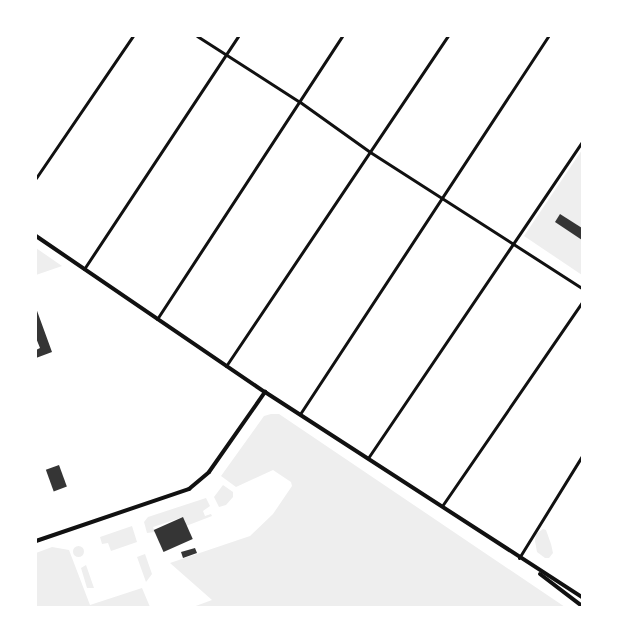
<!DOCTYPE html>
<html>
<head>
<meta charset="utf-8">
<style>
	body { margin:0 }
	#map { position:relative; width:618px; height:643px; overflow:hidden; background:#fff; font-family:"Open Sans",sans-serif }
	div>[style] { position:absolute }
	[style*='--x'] { left:calc(var(--x)*1px); top:calc(var(--y)*1px); width:calc(var(--w)*1px); rotate:calc(var(--a)*1deg) }
	.green>* { inset:0; background:#eee }
	.round { border-radius:50% }
	.building>* { inset:0; background:#353535; transform-origin:0 0 }
	.minor>* { height:3px; margin:-1.5px; padding:0 1.5px; transform-origin:1.5px; border-radius:1.5px; background:#111 }
	.secondary>* { height:4px; margin:-2px; padding:0 2px; transform-origin:2px; border-radius:2px; background:#111 }
	span { translate:-50% -50%; white-space:nowrap; text-align:center; line-height:1.15; -webkit-text-stroke:4px #fff; paint-order:stroke }
	.frame { position:absolute; inset:0; border:37px solid #fff; pointer-events:none }
</style>
</head>
<body>
<div id="map">
	<div class="green">
		<div style="clip-path:polygon(582px 150px,582px 275px,524px 236px)"></div>
		<div style="clip-path:polygon(36px 248px,62px 266px,36px 275px)"></div>
		<div style="clip-path:polygon(271px 414px,279px 414px,565px 607px,193px 607px,212px 600px,170px 563px,250px 536px,273px 514px,292px 486px,291px 482px,273px 470px,236px 487px,221px 476px,264px 416px)"></div>
		<div style="clip-path:polygon(223px 485px,233px 492px,233px 497px,226px 505px,219px 507px,214px 497px)"></div>
		<div style="clip-path:polygon(206px 498px,210px 506px,203px 511px,205px 516px,211px 514px,212px 516px,186px 526px,183px 517px,153px 527px,155px 532px,147px 533px,144px 522px,148px 517px)"></div>
		<div style="clip-path:polygon(132px 526px,137px 542px,111px 551px,108px 543px,102px 544px,100px 537px)"></div>
		<div style="clip-path:polygon(543px 529px,546px 530px,551px 544px,553px 553px,549px 558px,545px 558px,537px 552px,535px 541px,536px 534px)"></div>
		<div class="round" style="left:72.5px;top:545.5px;width:11px;height:11px"></div>
		<div style="clip-path:polygon(52px 547px,69px 550px,90px 605px,142px 588px,150px 607px,36px 607px,36px 553px)"></div>
		<div style="clip-path:polygon(145px 554px,152px 574px,146px 582px,137px 557px)"></div>
		<div style="clip-path:polygon(86px 565px,94px 588px,87px 588px,81px 568px)"></div>
	</div>
	<div class="building">
		<div style="clip-path:polygon(560px 214px,582px 228px,582px 240px,555px 222px)"></div>
		<div style="clip-path:polygon(36px 308px,52px 352px,36px 358px,36px 350px,40px 348px,36px 338px)"></div>
		<div style="left:59px;top:465px;width:23px;height:14px;rotate:70deg"></div>
		<div style="left:183px;top:517px;width:24px;height:32px;rotate:66deg"></div>
		<div style="clip-path:polygon(195px 548px,197px 553px,183px 558px,181px 552px)"></div>
	</div>
	<div class="minor">
		<div style="--x:197;--y:36;--w:122;--a:32.7"></div>
		<div style="--x:300;--y:102;--w:86;--a:35.5"></div>
		<div style="--x:370;--y:152;--w:252;--a:32.7"></div>
		<div style="--x:36;--y:178;--w:172;--a:-55.7"></div>
		<div style="--x:84;--y:269;--w:279;--a:-56.5"></div>
		<div style="--x:157;--y:319;--w:338;--a:-56.8"></div>
		<div style="--x:226;--y:366;--w:398;--a:-56.1"></div>
		<div style="--x:300;--y:414;--w:452;--a:-56.7"></div>
		<div style="--x:368;--y:458;--w:382;--a:-55.9"></div>
		<div style="--x:442;--y:506;--w:247;--a:-55.5"></div>
		<div style="--x:519;--y:558;--w:120;--a:-58.3"></div>
	</div>
	<div class="secondary">
		<div style="--x:36;--y:236;--w:277;--a:34.3"></div>
		<div style="--x:265;--y:392;--w:378;--a:32.9"></div>
		<div style="--x:36;--y:541;--w:162;--a:-18.8"></div>
		<div style="--x:189;--y:489;--w:26;--a:-40"></div>
		<div style="--x:209;--y:472;--w:98;--a:-55"></div>
		<div style="--x:540;--y:574;--w:53;--a:37.3"></div>
	</div>
	<div class="frame"></div>
</div>
</body>
</html>
